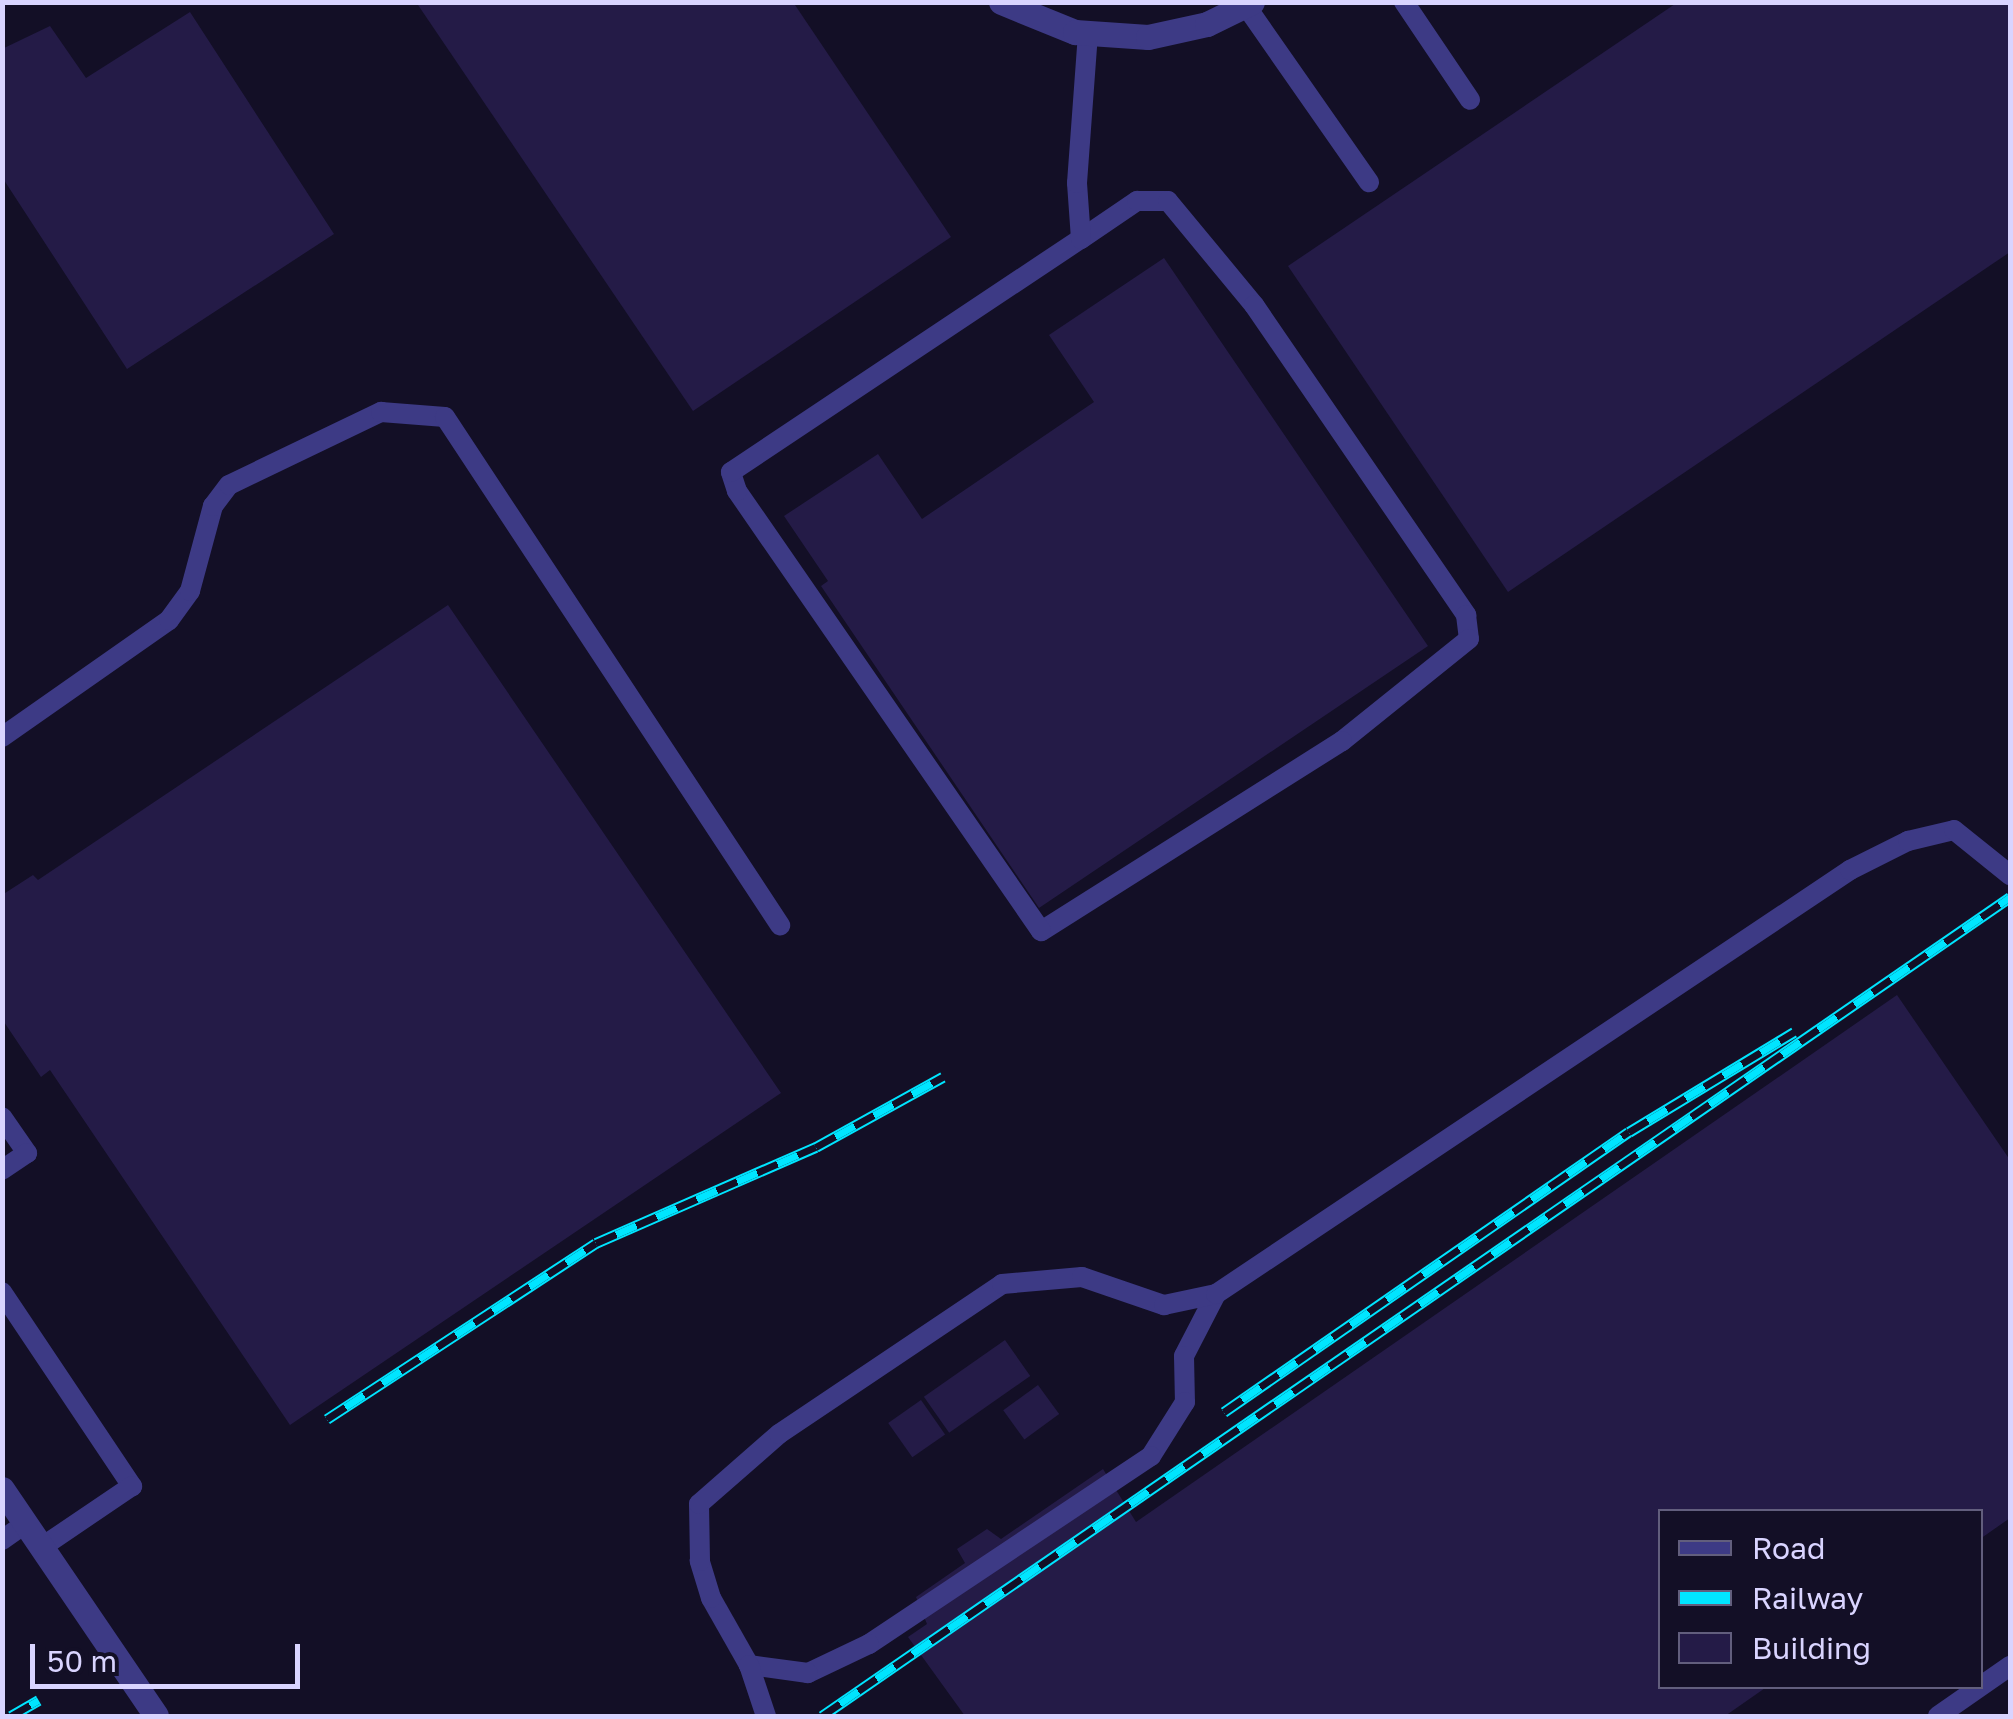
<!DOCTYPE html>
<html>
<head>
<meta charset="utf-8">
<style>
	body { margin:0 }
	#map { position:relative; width:2013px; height:1719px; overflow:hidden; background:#130f26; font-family:"Golos Text",sans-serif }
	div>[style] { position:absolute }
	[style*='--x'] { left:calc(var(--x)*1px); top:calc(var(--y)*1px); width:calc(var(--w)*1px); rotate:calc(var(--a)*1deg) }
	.building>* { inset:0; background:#241b47; transform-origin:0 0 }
	.service>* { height:20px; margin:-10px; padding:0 10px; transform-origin:10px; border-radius:10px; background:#3d3a85 }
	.minor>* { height:25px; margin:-12.5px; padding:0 12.5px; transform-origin:12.5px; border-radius:12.5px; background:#3d3a85 }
	.rail>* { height:11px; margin-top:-5.5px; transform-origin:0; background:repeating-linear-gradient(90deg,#130f26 0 22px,#00e5ff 0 44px); box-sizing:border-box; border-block:2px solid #00e5ff }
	span { translate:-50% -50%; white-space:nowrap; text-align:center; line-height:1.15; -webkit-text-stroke:10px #130f26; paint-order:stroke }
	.frame { position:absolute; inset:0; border:5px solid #d9d4ff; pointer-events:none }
	.legend { position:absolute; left:1658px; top:1509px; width:325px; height:180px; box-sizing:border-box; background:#130f26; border:2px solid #625e7d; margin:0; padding:12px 18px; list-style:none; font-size:30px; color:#d9d4ff }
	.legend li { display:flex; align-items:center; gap:20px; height:50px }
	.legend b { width:50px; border:2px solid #625e7d }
	.scale { position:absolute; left:30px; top:1644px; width:270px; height:45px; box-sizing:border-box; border:5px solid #d9d4ff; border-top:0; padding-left:12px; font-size:30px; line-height:35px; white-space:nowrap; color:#d9d4ff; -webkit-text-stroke:8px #130f26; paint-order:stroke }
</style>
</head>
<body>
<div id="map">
	<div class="building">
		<div style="clip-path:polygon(416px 2px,793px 2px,951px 237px,693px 411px)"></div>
		<div style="clip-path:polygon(1678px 2px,2010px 2px,2010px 252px,1508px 592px,1288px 266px)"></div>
		<div style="clip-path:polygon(190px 12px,334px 234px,127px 369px,2px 177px,2px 49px,50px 26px,86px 78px)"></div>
		<div style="clip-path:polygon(1164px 258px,1428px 646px,1039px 908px,821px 586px,828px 581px,784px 516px,878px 454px,922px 519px,1094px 402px,1049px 335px)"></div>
		<div style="clip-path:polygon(448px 605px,781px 1093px,290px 1425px,50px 1070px,41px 1077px,2px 1019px,2px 895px,33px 875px,38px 880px)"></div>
		<div style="clip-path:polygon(1897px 995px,2010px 1160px,2010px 1518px,1980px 1539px,1980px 1512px,1660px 1512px,1660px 1686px,1768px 1686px,1725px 1716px,965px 1716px,908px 1637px,927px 1624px,916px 1597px,965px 1563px,957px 1549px,987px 1529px,1001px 1539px,1103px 1469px,1136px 1522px)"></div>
		<div style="left:1005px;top:1340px;width:44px;height:99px;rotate:55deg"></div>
		<div style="left:1038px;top:1385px;width:36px;height:43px;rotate:54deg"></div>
		<div style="left:921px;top:1400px;width:42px;height:40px;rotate:55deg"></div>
	</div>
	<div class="service">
		<div style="--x:1404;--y:2;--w:118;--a:56"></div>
		<div style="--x:1246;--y:6;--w:215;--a:55.1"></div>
		<div style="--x:1081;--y:239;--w:68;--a:-34.2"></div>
		<div style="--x:1137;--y:201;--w:31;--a:0"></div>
		<div style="--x:1168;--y:201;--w:135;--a:50.4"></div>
		<div style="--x:1254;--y:305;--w:376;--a:55.6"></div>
		<div style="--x:1466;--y:615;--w:24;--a:83"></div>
		<div style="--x:1469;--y:639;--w:163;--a:141.2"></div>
		<div style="--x:1342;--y:741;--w:356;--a:147.7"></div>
		<div style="--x:1041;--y:931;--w:535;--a:-124.64"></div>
		<div style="--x:737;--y:491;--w:20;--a:-108"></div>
		<div style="--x:731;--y:472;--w:420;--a:-33.7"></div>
		<div style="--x:1081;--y:239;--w:56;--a:-94.1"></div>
		<div style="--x:1077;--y:183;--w:149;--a:-85.8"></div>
		<div style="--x:2;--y:737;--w:204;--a:-35"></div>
		<div style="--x:169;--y:620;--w:36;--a:-54"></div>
		<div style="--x:190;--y:591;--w:88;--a:-74.9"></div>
		<div style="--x:213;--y:506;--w:26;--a:-53"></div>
		<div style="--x:229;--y:485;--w:169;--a:-25.7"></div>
		<div style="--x:381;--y:412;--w:64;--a:4.5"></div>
		<div style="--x:445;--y:417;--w:609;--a:56.6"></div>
		<div style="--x:2;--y:1117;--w:44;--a:55.2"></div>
		<div style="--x:27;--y:1153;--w:30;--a:146"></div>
		<div style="--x:2;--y:1292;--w:234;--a:56.2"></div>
		<div style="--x:132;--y:1486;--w:109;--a:145.9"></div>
		<div style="--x:1216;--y:1294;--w:70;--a:117.3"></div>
		<div style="--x:1184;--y:1356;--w:46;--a:88.8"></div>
		<div style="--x:1185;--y:1402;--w:64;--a:122.2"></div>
		<div style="--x:1151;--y:1456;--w:339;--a:146.3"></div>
		<div style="--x:869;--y:1644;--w:68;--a:154.6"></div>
		<div style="--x:808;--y:1673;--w:60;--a:-172.3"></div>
		<div style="--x:749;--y:1665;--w:77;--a:-119.6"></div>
		<div style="--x:711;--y:1598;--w:39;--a:-107"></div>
		<div style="--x:700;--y:1561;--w:57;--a:-91"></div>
		<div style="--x:699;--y:1504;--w:106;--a:-41.2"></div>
		<div style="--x:779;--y:1434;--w:269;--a:-33.9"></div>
		<div style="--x:1002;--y:1284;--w:80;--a:-5"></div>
		<div style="--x:1082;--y:1277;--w:87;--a:18.9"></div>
		<div style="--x:1164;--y:1305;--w:53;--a:-11.9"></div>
		<div style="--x:1216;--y:1294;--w:763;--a:-33.77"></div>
		<div style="--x:1850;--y:870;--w:65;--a:-26.6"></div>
		<div style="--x:1908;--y:841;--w:47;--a:-13.4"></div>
		<div style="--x:1954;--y:830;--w:72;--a:38.8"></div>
		<div style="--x:2;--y:1540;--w:29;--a:-35"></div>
		<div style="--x:749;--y:1665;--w:54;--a:71.6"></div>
		<div style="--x:1938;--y:1716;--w:88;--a:-34.8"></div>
	</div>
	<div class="minor">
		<div style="--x:1001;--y:2;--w:80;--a:22.1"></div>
		<div style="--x:1075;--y:32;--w:73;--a:3.9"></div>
		<div style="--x:1148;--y:37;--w:60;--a:-12.4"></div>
		<div style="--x:1207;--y:24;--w:50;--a:-26.1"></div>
		<div style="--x:2;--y:1489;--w:274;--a:55.8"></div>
	</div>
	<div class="rail">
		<div style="--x:1224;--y:1412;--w:492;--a:-34.7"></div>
		<div style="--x:1629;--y:1132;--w:193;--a:-31.2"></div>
		<div style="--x:327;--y:1419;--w:321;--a:-33.2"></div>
		<div style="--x:596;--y:1243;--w:240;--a:-23.6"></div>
		<div style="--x:816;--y:1147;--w:145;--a:-28.9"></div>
		<div style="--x:11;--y:1716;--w:32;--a:-30"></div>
		<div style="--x:822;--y:1716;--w:1443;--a:-34.58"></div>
	</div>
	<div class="frame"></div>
	<ul class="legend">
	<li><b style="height:12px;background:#3d3a85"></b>Road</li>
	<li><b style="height:12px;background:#00e5ff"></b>Railway</li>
	<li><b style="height:28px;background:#241b47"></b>Building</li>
	</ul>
	<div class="scale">50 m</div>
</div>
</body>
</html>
